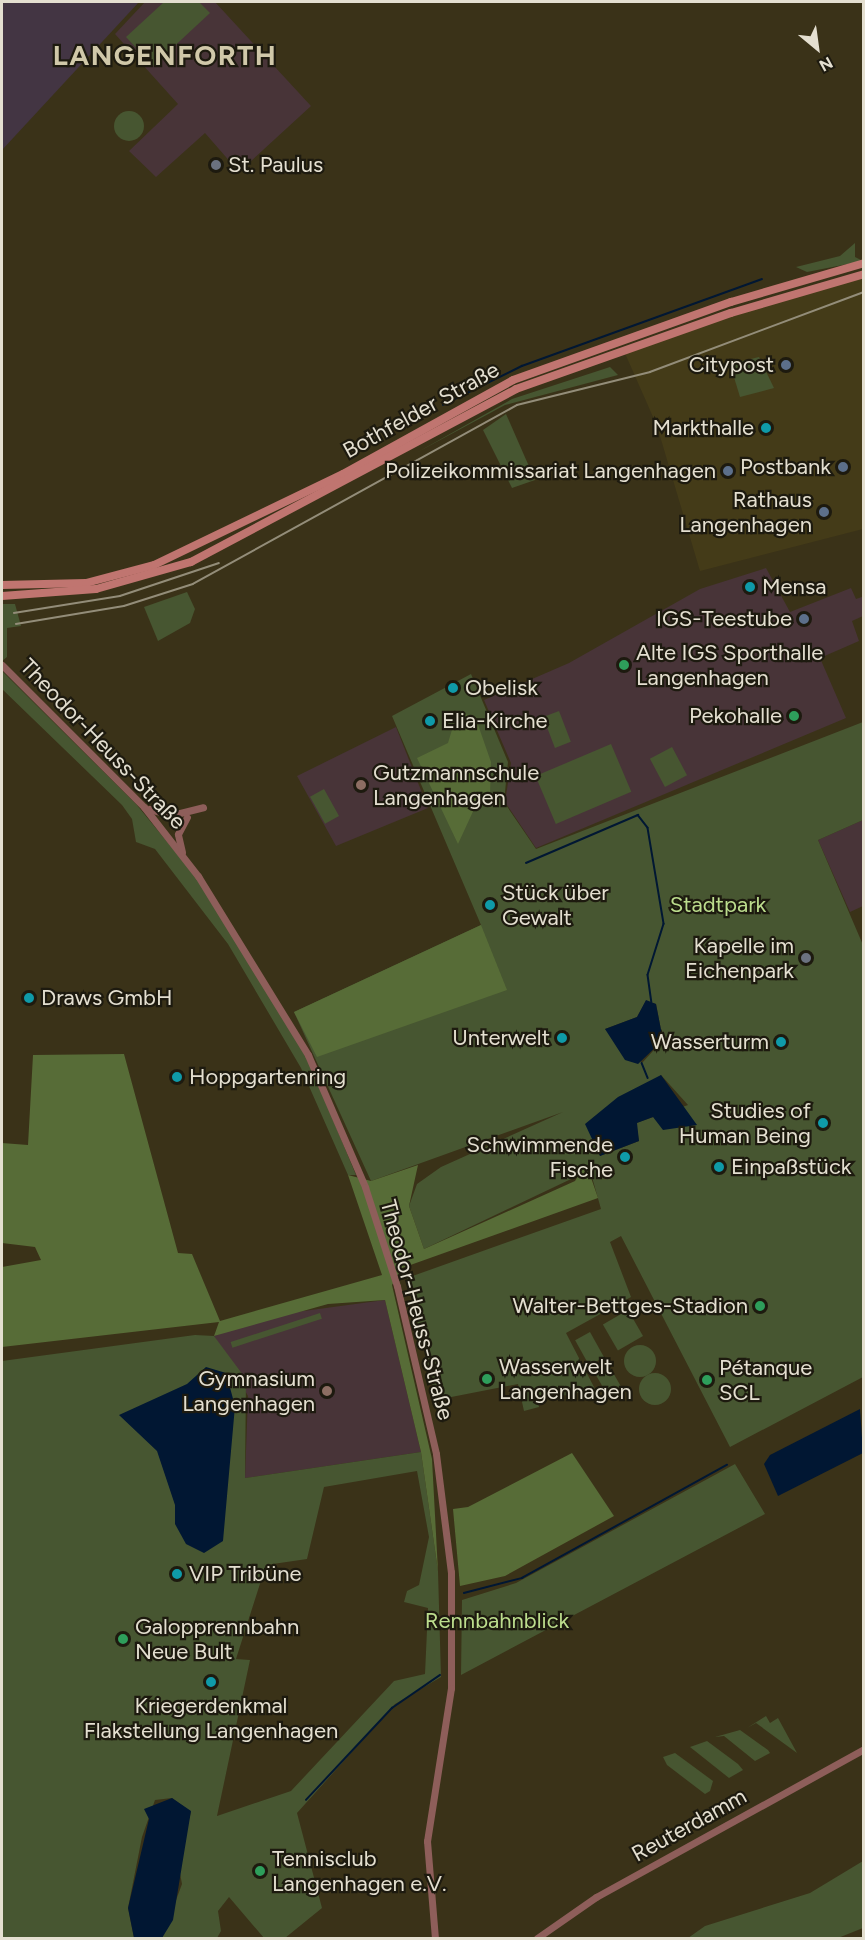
<!DOCTYPE html>
<html>
<head>
<meta charset="utf-8">
<style>
	body { margin:0 }
	#map { position:relative; width:865px; height:1940px; overflow:hidden; background:#3a3218; font-family:Figtree,sans-serif }
	div>[style] { position:absolute }
	[style*='--x'] { left:calc(var(--x)*1px); top:calc(var(--y)*1px); width:calc(var(--w)*1px); rotate:calc(var(--a)*1deg) }
	.built>* { inset:0; background:#443b18 }
	.industrial>* { inset:0; background:#433543 }
	.education>* { inset:0; background:#483438 }
	.green>* { inset:0; background:#475631; transform-origin:0 0 }
	.round { border-radius:50% }
	.forest>* { inset:0; background:#576c37 }
	.water>* { inset:0; background:#011733 }
	.stream>* { height:1.5px; margin:-0.75px; padding:0 0.75px; transform-origin:0.75px; border-radius:0.75px; background:#011733 }
	.tertiary>* { height:7px; margin:-3.5px; padding:0 3.5px; transform-origin:3.5px; border-radius:3.5px; background:#8e5e5a }
	.secondary>* { height:8px; margin:-4px; padding:0 4px; transform-origin:4px; border-radius:4px; background:#c07570 }
	.tram>* { height:1.5px; margin:-0.75px; padding:0 0.75px; transform-origin:0.75px; border-radius:0.75px; background:#938d79 }
	.dots>* { width:16px; height:16px; translate:-50% -50%; box-sizing:border-box; border:3px solid #1d1a0f; border-radius:50% }
	span { translate:-50% -50%; white-space:nowrap; text-align:center; line-height:1.15; -webkit-text-stroke:4.5px #1d1a0f; paint-order:stroke }
	.poi-label { font-size:22px; color:#e4dfd0 }
	.left { translate:0 -50%; text-align:left }
	.right { translate:-100% -50%; text-align:right }
	.street-label { font-size:22px; color:#e4dfd0 }
	.park-label { font-size:22px; color:#bcdd8d }
	.district-label { font-size:28px; color:#d0c8a9; font-weight:700; letter-spacing:1.5px }
	.frame { position:absolute; inset:0; border:3px solid #e4dfd0; pointer-events:none }
	.north { position:absolute; left:787px; top:18px; width:60px; height:60px; -webkit-text-stroke:4px #1d1a0f; paint-order:stroke; rotate:151deg; font-size:16px; font-weight:700; line-height:24px; text-align:center; color:#e4dfd0 }
	.north::after { content:''; display:block; margin:auto; width:21px; height:27px; background:#e4dfd0; clip-path:polygon(50% 0,100% 100%,50% 72%,0 100%) }
</style>
</head>
<body>
<div id="map">
	<div class="built">
		<div style="clip-path:polygon(863px 274px,863px 529px,700px 571px,657px 426px,624px 351px)"></div>
	</div>
	<div class="industrial">
		<div style="clip-path:polygon(2px 2px,139px 2px,2px 150px)"></div>
	</div>
	<div class="education">
		<div style="clip-path:polygon(145px 2px,215px 2px,311px 106px,239px 172px,205px 133px,156px 177px,129px 151px,178px 104px,115px 34px)"></div>
		<div style="clip-path:polygon(766px 568px,790px 612px,851px 588px,856px 599px,862px 597px,863px 616px,852px 621px,859px 641px,820px 658px,846px 718px,536px 848px,505px 802px,511px 763px,484px 700px,569px 663px,700px 589px)"></div>
		<div style="clip-path:polygon(396px 727px,428px 808px,336px 846px,297px 776px)"></div>
		<div style="clip-path:polygon(863px 820px,863px 906px,850px 912px,818px 840px)"></div>
		<div style="clip-path:polygon(385px 1300px,421px 1452px,245px 1478px,248px 1396px,214px 1336px,274px 1315px)"></div>
	</div>
	<div class="green">
		<div style="clip-path:polygon(164px 2px,199px 2px,210px 13px,153px 66px,126px 37px)"></div>
		<div class="round" style="left:114px;top:111px;width:30px;height:30px"></div>
		<div style="clip-path:polygon(855px 243px,855px 257px,863px 261px,807px 272px,796px 267px,840px 256px)"></div>
		<div style="clip-path:polygon(759px 357px,774px 388px,740px 397px,730px 364px)"></div>
		<div style="clip-path:polygon(610px 367px,618px 375px,505px 405px,416px 453px,512px 399px)"></div>
		<div style="clip-path:polygon(506px 414px,535px 480px,512px 488px,483px 430px)"></div>
		<div style="clip-path:polygon(187px 592px,195px 609px,190px 623px,158px 641px,144px 607px)"></div>
		<div style="clip-path:polygon(2px 604px,15px 604px,21px 626px,7px 628px,7px 657px,2px 661px)"></div>
		<div style="clip-path:polygon(2px 671px,136px 804px,196px 877px,306px 1055px,356px 1175px,348px 1175px,301px 1068px,228px 944px,155px 849px,136px 842px,132px 819px,122px 805px,2px 689px)"></div>
		<div style="clip-path:polygon(evenodd,471px 674px,508px 762px,504px 802px,536px 849px,863px 722px,863px 820px,818px 840px,863px 945px,863px 1377px,730px 1447px,621px 1236px,610px 1242px,631px 1297px,566px 1333px,595px 1389px,538px 1401px,539px 1407px,524px 1411px,518px 1384px,436px 1400px,407px 1278px,601px 1209px,590px 1170px,424px 1249px,409px 1206px,417px 1184px,441px 1167px,563px 1112px,371px 1181px,294px 1012px,481px 925px,392px 716px,471px 674px,646px 1001px,656px 1004px,663px 1040px,642px 1063px,605px 1029px,637px 1017px,646px 1001px,471px 674px,661px 1075px,688px 1105px,636px 1123px,639px 1141px,600px 1156px,593px 1140px,661px 1075px)"></div>
		<div style="left:559px;top:711px;width:33px;height:17px;rotate:69deg"></div>
		<div style="left:611px;top:744px;width:52px;height:82px;rotate:67deg"></div>
		<div style="left:672px;top:747px;width:32px;height:25px;rotate:62deg"></div>
		<div style="left:324px;top:789px;width:31px;height:16px;rotate:61deg"></div>
		<div style="left:628px;top:1310px;width:30px;height:29px;rotate:60deg"></div>
		<div style="left:320px;top:1313px;width:6px;height:94px;rotate:72deg"></div>
		<div style="left:590px;top:1332px;width:29px;height:17px;rotate:61deg"></div>
		<div style="clip-path:polygon(evenodd,195px 1335px,214px 1336px,246px 1379px,245px 1478px,421px 1452px,438px 1571px,441px 1677px,395px 1704px,297px 1813px,322px 1908px,285px 1938px,264px 1938px,229px 1897px,218px 1911px,221px 1931px,217px 1938px,162px 1938px,182px 1884px,178px 1863px,191px 1812px,172px 1798px,155px 1800px,142px 1837px,128px 1908px,134px 1938px,2px 1938px,2px 1361px,195px 1335px,417px 1471px,429px 1537px,419px 1585px,407px 1591px,404px 1602px,428px 1608px,425px 1674px,394px 1681px,291px 1791px,217px 1816px,250px 1660px,236px 1659px,266px 1565px,307px 1559px,324px 1487px,417px 1471px)"></div>
		<div class="round" style="left:624px;top:1345px;width:32px;height:32px"></div>
		<div style="left:608px;top:1364px;width:28px;height:16px;rotate:60deg"></div>
		<div class="round" style="left:639px;top:1373px;width:32px;height:32px"></div>
		<div style="clip-path:polygon(735px 1464px,765px 1514px,461px 1675px,462px 1600px,516px 1583px)"></div>
		<div style="clip-path:polygon(766px 1716px,770px 1723px,778px 1718px,797px 1753px,756px 1723px,747px 1728px)"></div>
		<div style="clip-path:polygon(740px 1730px,768px 1750px,770px 1753px,755px 1761px,724px 1736px,715px 1737px)"></div>
		<div style="clip-path:polygon(707px 1741px,738px 1764px,743px 1770px,729px 1778px,690px 1747px)"></div>
		<div style="clip-path:polygon(675px 1753px,713px 1781px,710px 1791px,705px 1794px,667px 1765px,663px 1757px)"></div>
		<div style="clip-path:polygon(863px 1861px,863px 1928px,838px 1938px,688px 1938px,705px 1926px,810px 1893px)"></div>
	</div>
	<div class="forest">
		<div style="clip-path:polygon(457px 713px,475px 716px,491px 762px,490px 794px,482px 792px,458px 844px,417px 758px,448px 743px)"></div>
		<div style="clip-path:polygon(481px 925px,507px 990px,317px 1057px,294px 1012px)"></div>
		<div style="clip-path:polygon(124px 1054px,178px 1253px,192px 1254px,220px 1321px,382px 1275px,348px 1175px,371px 1181px,418px 1165px,409px 1206px,424px 1249px,575px 1181px,586px 1163px,598px 1198px,402px 1268px,392px 1285px,432px 1459px,438px 1571px,421px 1452px,385px 1300px,328px 1304px,214px 1336px,219px 1322px,2px 1347px,2px 1267px,41px 1260px,35px 1247px,2px 1243px,2px 1143px,28px 1145px,33px 1055px)"></div>
		<div style="clip-path:polygon(572px 1453px,614px 1516px,505px 1576px,460px 1586px,453px 1509px,468px 1507px)"></div>
	</div>
	<div class="water">
		<div style="clip-path:polygon(646px 1000px,656px 1004px,663px 1040px,638px 1064px,625px 1060px,605px 1029px,637px 1017px)"></div>
		<div style="clip-path:polygon(661px 1075px,697px 1125px,663px 1130px,653px 1117px,637px 1123px,639px 1141px,600px 1156px,585px 1124px,618px 1097px)"></div>
		<div style="clip-path:polygon(206px 1367px,226px 1373px,235px 1406px,223px 1541px,204px 1553px,186px 1544px,175px 1524px,175px 1505px,157px 1451px,119px 1415px,187px 1384px)"></div>
		<div style="clip-path:polygon(860px 1409px,863px 1453px,778px 1496px,764px 1464px,770px 1455px)"></div>
		<div style="clip-path:polygon(172px 1798px,191px 1811px,173px 1920px,162px 1938px,134px 1938px,128px 1908px,149px 1819px,144px 1809px)"></div>
	</div>
	<div class="stream">
		<div style="--x:443;--y:405;--w:88;--a:-26.3"></div>
		<div style="--x:522;--y:366;--w:255;--a:-19.9"></div>
		<div style="--x:526;--y:863;--w:122;--a:-23.2"></div>
		<div style="--x:638;--y:815;--w:16;--a:52"></div>
		<div style="--x:648;--y:828;--w:97;--a:80.5"></div>
		<div style="--x:664;--y:924;--w:53;--a:107.4"></div>
		<div style="--x:648;--y:975;--w:27;--a:82"></div>
		<div style="--x:642;--y:1063;--w:16;--a:68"></div>
		<div style="--x:464;--y:1593;--w:60;--a:-14.5"></div>
		<div style="--x:522;--y:1578;--w:234;--a:-28.9"></div>
		<div style="--x:306;--y:1800;--w:126;--a:-46.9"></div>
		<div style="--x:392;--y:1708;--w:58;--a:-34.5"></div>
	</div>
	<div class="tertiary">
		<div style="--x:2;--y:665;--w:201;--a:45"></div>
		<div style="--x:144;--y:807;--w:88;--a:52"></div>
		<div style="--x:198;--y:876;--w:210;--a:58.4"></div>
		<div style="--x:308;--y:1055;--w:144;--a:66.6"></div>
		<div style="--x:365;--y:1187;--w:104;--a:72.1"></div>
		<div style="--x:397;--y:1286;--w:172;--a:76.9"></div>
		<div style="--x:436;--y:1454;--w:119;--a:82.8"></div>
		<div style="--x:451;--y:1572;--w:116;--a:90"></div>
		<div style="--x:451;--y:1688;--w:155;--a:98.9"></div>
		<div style="--x:427;--y:1841;--w:97;--a:85.3"></div>
		<div style="--x:149;--y:809;--w:24;--a:15"></div>
		<div style="--x:172;--y:815;--w:32;--a:-14"></div>
		<div style="--x:182;--y:852;--w:18;--a:-103"></div>
		<div style="--x:178;--y:834;--w:19;--a:-62"></div>
		<div style="--x:537;--y:1938;--w:72;--a:-34.8"></div>
		<div style="--x:596;--y:1897;--w:306;--a:-28.9"></div>
	</div>
	<div class="secondary">
		<div style="--x:2;--y:585;--w:84;--a:-1.4"></div>
		<div style="--x:86;--y:583;--w:70;--a:-14.8"></div>
		<div style="--x:154;--y:565;--w:210;--a:-25.7"></div>
		<div style="--x:343;--y:474;--w:194;--a:-28.9"></div>
		<div style="--x:513;--y:380;--w:232;--a:-19.7"></div>
		<div style="--x:731;--y:302;--w:139;--a:-16.3"></div>
		<div style="--x:2;--y:596;--w:94;--a:-4.3"></div>
		<div style="--x:96;--y:589;--w:99;--a:-15.9"></div>
		<div style="--x:191;--y:562;--w:368;--a:-28"></div>
		<div style="--x:516;--y:389;--w:228;--a:-19.5"></div>
		<div style="--x:731;--y:313;--w:139;--a:-16.3"></div>
	</div>
	<div class="tram">
		<div style="--x:14;--y:613;--w:107;--a:-9.1"></div>
		<div style="--x:120;--y:596;--w:104;--a:-18.4"></div>
		<div style="--x:16;--y:624;--w:109;--a:-9.5"></div>
		<div style="--x:124;--y:606;--w:72;--a:-17.7"></div>
		<div style="--x:193;--y:584;--w:370;--a:-28.9"></div>
		<div style="--x:517;--y:405;--w:137;--a:-13.9"></div>
		<div style="--x:650;--y:372;--w:228;--a:-20.5"></div>
	</div>
	<div class="dots">
		<div style="left:216px;top:165px;background:#6b7280"></div>
		<div style="left:786px;top:365px;background:#5c6f8a"></div>
		<div style="left:766px;top:428px;background:#0f9aa8"></div>
		<div style="left:843px;top:467px;background:#5c6f8a"></div>
		<div style="left:728px;top:471px;background:#5c6f8a"></div>
		<div style="left:824px;top:512px;background:#5c6f8a"></div>
		<div style="left:750px;top:587px;background:#0f9aa8"></div>
		<div style="left:804px;top:619px;background:#5c6f8a"></div>
		<div style="left:624px;top:665px;background:#2e9e5b"></div>
		<div style="left:453px;top:688px;background:#0f9aa8"></div>
		<div style="left:794px;top:716px;background:#2e9e5b"></div>
		<div style="left:430px;top:721px;background:#0f9aa8"></div>
		<div style="left:361px;top:785px;background:#8d6e63"></div>
		<div style="left:490px;top:905px;background:#0f9aa8"></div>
		<div style="left:806px;top:958px;background:#6b7280"></div>
		<div style="left:29px;top:998px;background:#0f9aa8"></div>
		<div style="left:562px;top:1038px;background:#0f9aa8"></div>
		<div style="left:781px;top:1042px;background:#0f9aa8"></div>
		<div style="left:177px;top:1077px;background:#0f9aa8"></div>
		<div style="left:823px;top:1123px;background:#0f9aa8"></div>
		<div style="left:625px;top:1157px;background:#0f9aa8"></div>
		<div style="left:719px;top:1167px;background:#0f9aa8"></div>
		<div style="left:760px;top:1306px;background:#2e9e5b"></div>
		<div style="left:487px;top:1379px;background:#2e9e5b"></div>
		<div style="left:707px;top:1380px;background:#2e9e5b"></div>
		<div style="left:327px;top:1391px;background:#8d6e63"></div>
		<div style="left:177px;top:1574px;background:#0f9aa8"></div>
		<div style="left:123px;top:1639px;background:#2e9e5b"></div>
		<div style="left:211px;top:1682px;background:#0f9aa8"></div>
		<div style="left:260px;top:1871px;background:#2e9e5b"></div>
	</div>
	<div class="poi-label">
		<span class="left" style="left:228px;top:165px">St. Paulus</span>
		<span class="right" style="left:774px;top:365px">Citypost</span>
		<span class="right" style="left:754px;top:428px">Markthalle</span>
		<span class="right" style="left:831px;top:467px">Postbank</span>
		<span class="right" style="left:716px;top:471px">Polizeikommissariat Langenhagen</span>
		<span class="right" style="left:812px;top:512px">Rathaus<br>Langenhagen</span>
		<span class="left" style="left:762px;top:587px">Mensa</span>
		<span class="right" style="left:792px;top:619px">IGS-Teestube</span>
		<span class="left" style="left:636px;top:665px">Alte IGS Sporthalle<br>Langenhagen</span>
		<span class="left" style="left:465px;top:688px">Obelisk</span>
		<span class="right" style="left:782px;top:716px">Pekohalle</span>
		<span class="left" style="left:442px;top:721px">Elia-Kirche</span>
		<span class="left" style="left:373px;top:785px">Gutzmannschule<br>Langenhagen</span>
		<span class="left" style="left:502px;top:905px">Stück über<br>Gewalt</span>
		<span class="right" style="left:794px;top:958px">Kapelle im<br>Eichenpark</span>
		<span class="left" style="left:41px;top:998px">Draws GmbH</span>
		<span class="right" style="left:550px;top:1038px">Unterwelt</span>
		<span class="right" style="left:769px;top:1042px">Wasserturm</span>
		<span class="left" style="left:189px;top:1077px">Hoppgartenring</span>
		<span class="right" style="left:811px;top:1123px">Studies of<br>Human Being</span>
		<span class="right" style="left:613px;top:1157px">Schwimmende<br>Fische</span>
		<span class="left" style="left:731px;top:1167px">Einpaßstück</span>
		<span class="right" style="left:748px;top:1306px">Walter-Bettges-Stadion</span>
		<span class="left" style="left:499px;top:1379px">Wasserwelt<br>Langenhagen</span>
		<span class="left" style="left:719px;top:1380px">Pétanque<br>SCL</span>
		<span class="right" style="left:315px;top:1391px">Gymnasium<br>Langenhagen</span>
		<span class="left" style="left:189px;top:1574px">VIP Tribüne</span>
		<span class="left" style="left:135px;top:1639px">Galopprennbahn<br>Neue Bult</span>
		<span style="left:211px;top:1718px">Kriegerdenkmal<br>Flakstellung Langenhagen</span>
		<span class="left" style="left:272px;top:1871px">Tennisclub<br>Langenhagen e.V.</span>
	</div>
	<div class="street-label">
		<span style="left:421px;top:410px;rotate:-29deg">Bothfelder Straße</span>
		<span style="left:103px;top:744px;rotate:46deg">Theodor-Heuss-Straße</span>
		<span style="left:417px;top:1310px;rotate:75deg">Theodor-Heuss-Straße</span>
		<span style="left:689px;top:1825px;rotate:-29deg">Reuterdamm</span>
	</div>
	<div class="park-label">
		<span style="left:718px;top:905px">Stadtpark</span>
		<span style="left:497px;top:1621px">Rennbahnblick</span>
	</div>
	<div class="district-label">
		<span style="left:165px;top:55px">LANGENFORTH</span>
	</div>
	<div class="frame"></div>
	<div class="north">N</div>
</div>
</body>
</html>
